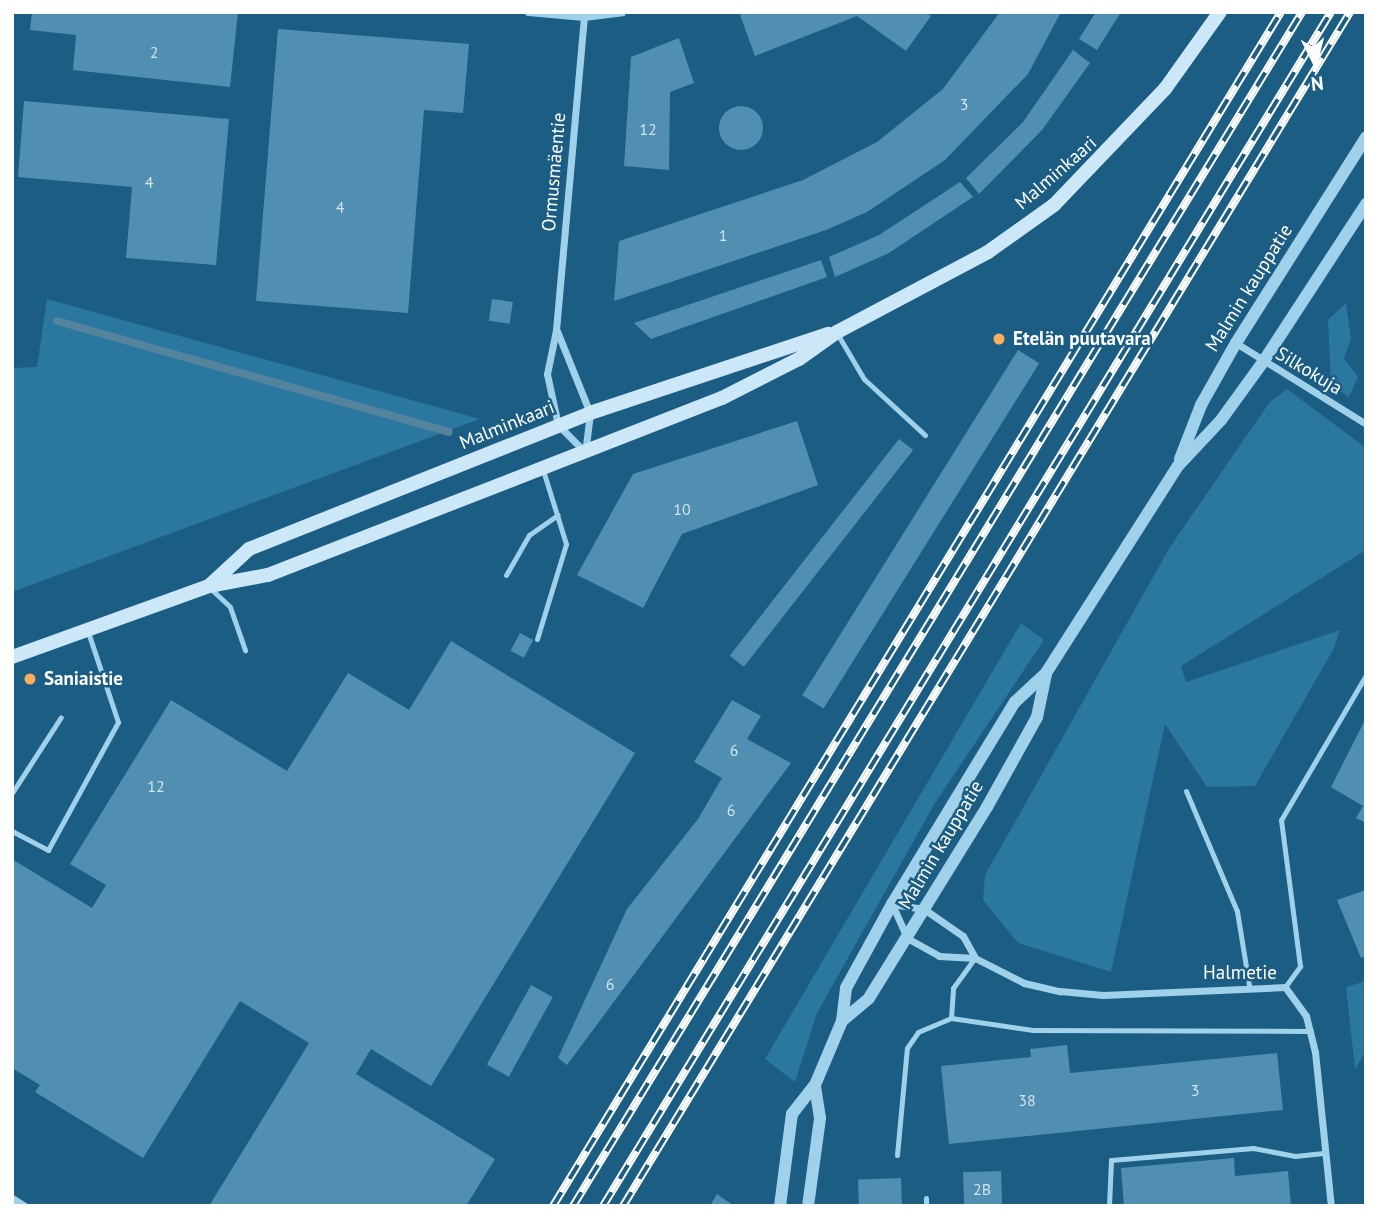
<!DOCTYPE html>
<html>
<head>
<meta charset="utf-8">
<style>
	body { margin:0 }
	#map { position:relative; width:1378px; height:1218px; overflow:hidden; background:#1b5d83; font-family:"PT Sans",sans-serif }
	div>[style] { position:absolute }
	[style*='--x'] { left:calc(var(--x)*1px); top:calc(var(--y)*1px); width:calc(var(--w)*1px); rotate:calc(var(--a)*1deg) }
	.green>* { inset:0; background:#2a77a0 }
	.stream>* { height:8px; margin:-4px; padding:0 4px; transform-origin:4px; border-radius:4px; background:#53839d }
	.building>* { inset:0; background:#508fb2; transform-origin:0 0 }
	.round { border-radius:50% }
	.service>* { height:5px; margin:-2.5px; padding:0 2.5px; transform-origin:2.5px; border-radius:2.5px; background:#a0d1ea }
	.minor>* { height:7px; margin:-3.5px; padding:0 3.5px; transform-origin:3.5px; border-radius:3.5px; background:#a0d1ea }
	.tertiary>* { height:12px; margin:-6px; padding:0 6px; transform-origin:6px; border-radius:6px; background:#a0d1ea }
	.secondary>* { height:14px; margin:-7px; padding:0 7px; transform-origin:7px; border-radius:7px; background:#cce8f8 }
	.rail>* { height:8px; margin-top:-4px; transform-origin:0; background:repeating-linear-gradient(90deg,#1b5d83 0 16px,#fff 0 32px); box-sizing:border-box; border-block:2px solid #fff }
	.dots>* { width:19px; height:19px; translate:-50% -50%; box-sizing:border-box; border:4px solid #1b5d83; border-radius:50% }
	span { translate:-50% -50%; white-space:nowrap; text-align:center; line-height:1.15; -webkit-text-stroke:5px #1b5d83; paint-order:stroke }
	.number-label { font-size:16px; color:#d3e3ec }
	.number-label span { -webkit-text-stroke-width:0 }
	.street-label { font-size:19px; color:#fff }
	.poi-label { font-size:19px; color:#fff; font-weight:700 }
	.left { translate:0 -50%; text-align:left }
	.frame { position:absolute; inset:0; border:14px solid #fff; pointer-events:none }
	.north { position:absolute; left:1280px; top:28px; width:70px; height:70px; -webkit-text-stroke:5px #1b5d83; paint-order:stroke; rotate:174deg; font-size:19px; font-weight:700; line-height:28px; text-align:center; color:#fff }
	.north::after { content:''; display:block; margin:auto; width:24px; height:32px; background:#fff; clip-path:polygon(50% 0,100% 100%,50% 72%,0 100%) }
</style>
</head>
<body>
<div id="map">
	<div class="green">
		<div style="clip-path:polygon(47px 299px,480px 419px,12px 592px,12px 368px,37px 367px)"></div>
		<div style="clip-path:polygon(1346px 303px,1351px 339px,1344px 358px,1358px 377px,1349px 397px,1331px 385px,1328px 320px)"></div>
		<div style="clip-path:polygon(1287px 389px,1366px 448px,1366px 550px,1181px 666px,1186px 682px,1340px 630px,1333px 650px,1255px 786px,1207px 787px,1165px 724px,1111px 972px,1018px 943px,983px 900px,985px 875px,1170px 547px,1269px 403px)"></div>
		<div style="clip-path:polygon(1021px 623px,1044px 640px,935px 803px,817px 1013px,795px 1082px,765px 1059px)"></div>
		<div style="clip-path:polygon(1366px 981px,1366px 1051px,1355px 1069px,1346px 987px)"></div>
	</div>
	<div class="stream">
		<div style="--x:57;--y:321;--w:407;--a:15.8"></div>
	</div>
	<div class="building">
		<div style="clip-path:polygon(32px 12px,238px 12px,230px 87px,73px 70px,76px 35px,30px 30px)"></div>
		<div style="clip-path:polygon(746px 12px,926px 12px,931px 16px,906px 51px,857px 16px,755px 56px,740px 15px)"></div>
		<div style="clip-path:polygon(1000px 12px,1061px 12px,1028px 74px,945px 160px,867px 212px,826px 230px,614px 301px,619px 241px,803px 180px,877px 142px,943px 89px)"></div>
		<div style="clip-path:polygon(1096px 12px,1121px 12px,1097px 50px,1079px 39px)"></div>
		<div style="clip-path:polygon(278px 29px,469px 44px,463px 113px,424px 110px,408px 313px,256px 301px)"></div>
		<div style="clip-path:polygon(679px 38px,694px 83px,670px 92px,669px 170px,624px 166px,631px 57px)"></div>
		<div style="clip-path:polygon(1073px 50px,1090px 63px,1042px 130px,979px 194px,966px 178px,1023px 122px)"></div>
		<div style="clip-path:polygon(24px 101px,229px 119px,216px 265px,126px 258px,132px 187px,18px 177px)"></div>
		<div class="round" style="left:719px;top:106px;width:44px;height:44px"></div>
		<div style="clip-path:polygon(960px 182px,973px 197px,889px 253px,835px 277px,829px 257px,879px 235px)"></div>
		<div style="clip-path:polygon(821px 260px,827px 277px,651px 339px,634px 323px)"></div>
		<div style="left:492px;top:299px;width:21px;height:22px;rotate:8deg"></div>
		<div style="left:1018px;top:350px;width:25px;height:407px;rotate:32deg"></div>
		<div style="clip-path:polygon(797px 421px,818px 485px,682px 534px,643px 608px,577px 575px,633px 474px)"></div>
		<div style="left:899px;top:439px;width:18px;height:275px;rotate:38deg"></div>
		<div style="left:520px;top:633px;width:15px;height:20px;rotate:28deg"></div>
		<div style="clip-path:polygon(451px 641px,635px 753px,431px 1086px,371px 1049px,356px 1074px,495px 1159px,466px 1206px,209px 1206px,309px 1043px,240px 1001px,143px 1158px,35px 1092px,40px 1085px,12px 1068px,12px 859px,92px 908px,106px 885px,70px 864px,171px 700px,287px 771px,348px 673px,409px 710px)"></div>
		<div style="clip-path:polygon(732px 700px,761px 716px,747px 739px,791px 763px,567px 1065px,558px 1058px,627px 909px,698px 819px,722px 778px,694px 762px)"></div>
		<div style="clip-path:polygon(1366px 718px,1366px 823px,1356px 818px,1363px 806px,1331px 787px)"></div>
		<div style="clip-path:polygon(1366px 890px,1366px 956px,1361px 958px,1337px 900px)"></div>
		<div style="left:531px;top:985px;width:25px;height:91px;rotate:29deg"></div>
		<div style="clip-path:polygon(1067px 1045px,1070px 1073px,1277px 1053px,1283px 1110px,949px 1144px,941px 1066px,1031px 1057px,1030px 1049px)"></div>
		<div style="clip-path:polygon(1234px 1158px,1235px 1176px,1288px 1171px,1291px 1206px,1124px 1206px,1121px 1168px)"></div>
		<div style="left:1001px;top:1171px;width:35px;height:38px;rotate:88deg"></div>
		<div style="left:901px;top:1178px;width:28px;height:43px;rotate:88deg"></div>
		<div style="clip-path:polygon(717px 1194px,734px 1206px,710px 1206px)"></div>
	</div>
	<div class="service">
		<div style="--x:838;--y:335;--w:51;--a:59.4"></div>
		<div style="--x:864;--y:379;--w:83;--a:42.6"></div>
		<div style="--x:506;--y:575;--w:46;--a:-60.1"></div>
		<div style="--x:529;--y:535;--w:35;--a:-35"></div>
		<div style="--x:211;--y:589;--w:26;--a:43"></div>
		<div style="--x:230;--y:607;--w:46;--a:70.8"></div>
		<div style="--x:537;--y:639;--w:99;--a:-73"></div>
		<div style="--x:566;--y:544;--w:77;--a:-107.3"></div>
		<div style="--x:1186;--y:791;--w:130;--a:67"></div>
		<div style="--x:1237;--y:911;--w:75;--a:80.8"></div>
		<div style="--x:12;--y:793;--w:90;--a:-57.2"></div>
		<div style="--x:12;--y:831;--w:41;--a:27.8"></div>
		<div style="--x:48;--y:850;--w:146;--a:-61.3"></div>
		<div style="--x:118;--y:722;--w:95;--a:-108.4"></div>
		<div style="--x:1285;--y:987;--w:26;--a:-54"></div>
		<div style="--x:1300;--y:966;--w:147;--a:-97.4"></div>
		<div style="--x:1281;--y:820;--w:168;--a:-59.6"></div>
		<div style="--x:951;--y:1018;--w:30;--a:-86"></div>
		<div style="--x:953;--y:988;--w:37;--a:-54"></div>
		<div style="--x:897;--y:1155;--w:107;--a:-84.7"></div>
		<div style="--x:907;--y:1048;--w:19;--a:-55"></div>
		<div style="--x:918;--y:1032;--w:36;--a:-23"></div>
		<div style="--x:951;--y:1018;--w:83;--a:8.3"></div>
		<div style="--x:1033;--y:1030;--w:278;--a:0.2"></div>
		<div style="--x:926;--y:1198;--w:8;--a:90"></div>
		<div style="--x:1109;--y:1206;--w:46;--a:-87.5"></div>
		<div style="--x:1111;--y:1160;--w:143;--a:-4.8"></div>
		<div style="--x:1253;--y:1148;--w:43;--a:10.8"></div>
		<div style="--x:1295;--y:1156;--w:31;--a:-6"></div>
	</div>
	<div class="minor">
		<div style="--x:528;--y:12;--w:56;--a:5.1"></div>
		<div style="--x:584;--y:17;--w:38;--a:-7"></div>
		<div style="--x:557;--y:331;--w:88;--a:68.1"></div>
		<div style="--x:590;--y:413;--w:39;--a:97"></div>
		<div style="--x:1236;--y:343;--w:153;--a:31.9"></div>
		<div style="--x:584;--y:451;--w:37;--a:-135"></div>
		<div style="--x:558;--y:425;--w:52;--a:-102.2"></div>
		<div style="--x:547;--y:374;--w:45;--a:-78.4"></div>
		<div style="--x:556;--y:330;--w:314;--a:-84.9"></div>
		<div style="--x:892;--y:904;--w:37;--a:66"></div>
		<div style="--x:907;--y:938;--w:37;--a:29"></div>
		<div style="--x:939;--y:956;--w:36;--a:3"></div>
		<div style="--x:975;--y:958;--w:55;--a:27"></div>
		<div style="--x:1024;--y:983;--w:37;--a:13"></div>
		<div style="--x:1060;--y:991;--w:43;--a:5.3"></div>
		<div style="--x:1103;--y:995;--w:182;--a:-2.5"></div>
		<div style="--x:1285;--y:987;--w:36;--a:54"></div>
		<div style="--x:1306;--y:1016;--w:37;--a:76"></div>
		<div style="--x:1315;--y:1052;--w:155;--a:84.1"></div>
		<div style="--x:892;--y:904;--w:32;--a:9"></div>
		<div style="--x:924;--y:909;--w:47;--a:34.7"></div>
		<div style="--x:963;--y:936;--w:25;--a:61"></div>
		<div style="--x:12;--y:1198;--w:15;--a:32"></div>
	</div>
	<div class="tertiary">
		<div style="--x:1180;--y:459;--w:58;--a:-68.7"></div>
		<div style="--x:1201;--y:405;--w:71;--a:-60.6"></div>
		<div style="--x:1236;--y:343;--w:244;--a:-57.7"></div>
		<div style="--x:842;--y:1021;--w:35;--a:-40"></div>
		<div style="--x:869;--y:998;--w:225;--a:-58.3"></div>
		<div style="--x:987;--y:807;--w:103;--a:-60.9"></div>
		<div style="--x:1037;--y:717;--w:44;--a:-78.2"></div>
		<div style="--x:780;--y:1206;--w:93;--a:-82.6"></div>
		<div style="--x:792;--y:1114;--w:37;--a:-52"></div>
		<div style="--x:815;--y:1085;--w:69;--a:-67.1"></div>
		<div style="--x:842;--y:1021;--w:33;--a:-83"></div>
		<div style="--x:846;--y:988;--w:96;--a:-61.3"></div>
		<div style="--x:892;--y:904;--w:237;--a:-58.7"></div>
		<div style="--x:1015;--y:702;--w:42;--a:-43.1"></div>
		<div style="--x:1046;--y:673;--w:246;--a:-57.5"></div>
		<div style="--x:1178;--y:466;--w:63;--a:-46.9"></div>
		<div style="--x:1221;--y:420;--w:72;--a:-54.1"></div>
		<div style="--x:1263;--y:362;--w:189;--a:-56.9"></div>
		<div style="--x:808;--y:1206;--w:89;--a:-82.2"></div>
		<div style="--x:820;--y:1118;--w:33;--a:-99"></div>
	</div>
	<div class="secondary">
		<div style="--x:209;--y:586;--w:54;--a:-42.8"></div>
		<div style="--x:249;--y:549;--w:367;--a:-21.7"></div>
		<div style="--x:590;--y:413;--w:251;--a:-18.4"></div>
		<div style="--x:12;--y:657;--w:209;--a:-19.8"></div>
		<div style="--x:209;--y:586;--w:60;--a:-10.6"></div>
		<div style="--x:268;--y:575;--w:487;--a:-21.3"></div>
		<div style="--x:722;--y:398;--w:86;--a:-26.9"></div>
		<div style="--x:799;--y:359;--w:47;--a:-35.4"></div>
		<div style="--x:837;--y:332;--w:171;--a:-27.9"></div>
		<div style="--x:988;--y:252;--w:81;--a:-35.5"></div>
		<div style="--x:1054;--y:205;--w:161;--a:-46.3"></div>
		<div style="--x:1165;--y:89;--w:95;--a:-54.5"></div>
	</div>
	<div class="rail">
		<div style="--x:553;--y:1206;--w:1398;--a:-58.63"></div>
		<div style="--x:573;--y:1206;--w:1399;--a:-58.59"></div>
		<div style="--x:603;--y:1206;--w:1398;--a:-58.63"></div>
		<div style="--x:623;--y:1206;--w:1398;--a:-58.66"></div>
	</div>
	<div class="dots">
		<div style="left:999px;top:339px;background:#fcae5d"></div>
		<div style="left:30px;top:679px;background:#fcae5d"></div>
	</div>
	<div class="number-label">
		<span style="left:154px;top:52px">2</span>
		<span style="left:964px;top:104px">3</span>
		<span style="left:648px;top:129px">12</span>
		<span style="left:149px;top:182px">4</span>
		<span style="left:340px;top:207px">4</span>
		<span style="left:723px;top:235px">1</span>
		<span style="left:682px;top:509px">10</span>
		<span style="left:734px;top:750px">6</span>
		<span style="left:156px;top:786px">12</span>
		<span style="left:731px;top:810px">6</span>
		<span style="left:610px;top:984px">6</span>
		<span style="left:1195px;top:1090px">3</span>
		<span style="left:1027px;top:1100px">38</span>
		<span style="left:982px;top:1189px">2B</span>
	</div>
	<div class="street-label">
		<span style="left:554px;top:172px;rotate:-85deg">Ormusmäentie</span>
		<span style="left:1056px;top:173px;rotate:-41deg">Malminkaari</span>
		<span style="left:1249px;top:288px;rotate:-58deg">Malmin kauppatie</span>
		<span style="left:1309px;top:371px;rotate:31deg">Silkokuja</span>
		<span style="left:507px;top:425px;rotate:-22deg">Malminkaari</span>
		<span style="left:941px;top:845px;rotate:-59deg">Malmin kauppatie</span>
		<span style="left:1240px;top:973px">Halmetie</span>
	</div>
	<div class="poi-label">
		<span class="left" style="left:1013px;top:339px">Etelän puutavara</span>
		<span class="left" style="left:44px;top:679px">Saniaistie</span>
	</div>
	<div class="frame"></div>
	<div class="north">N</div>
</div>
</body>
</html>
